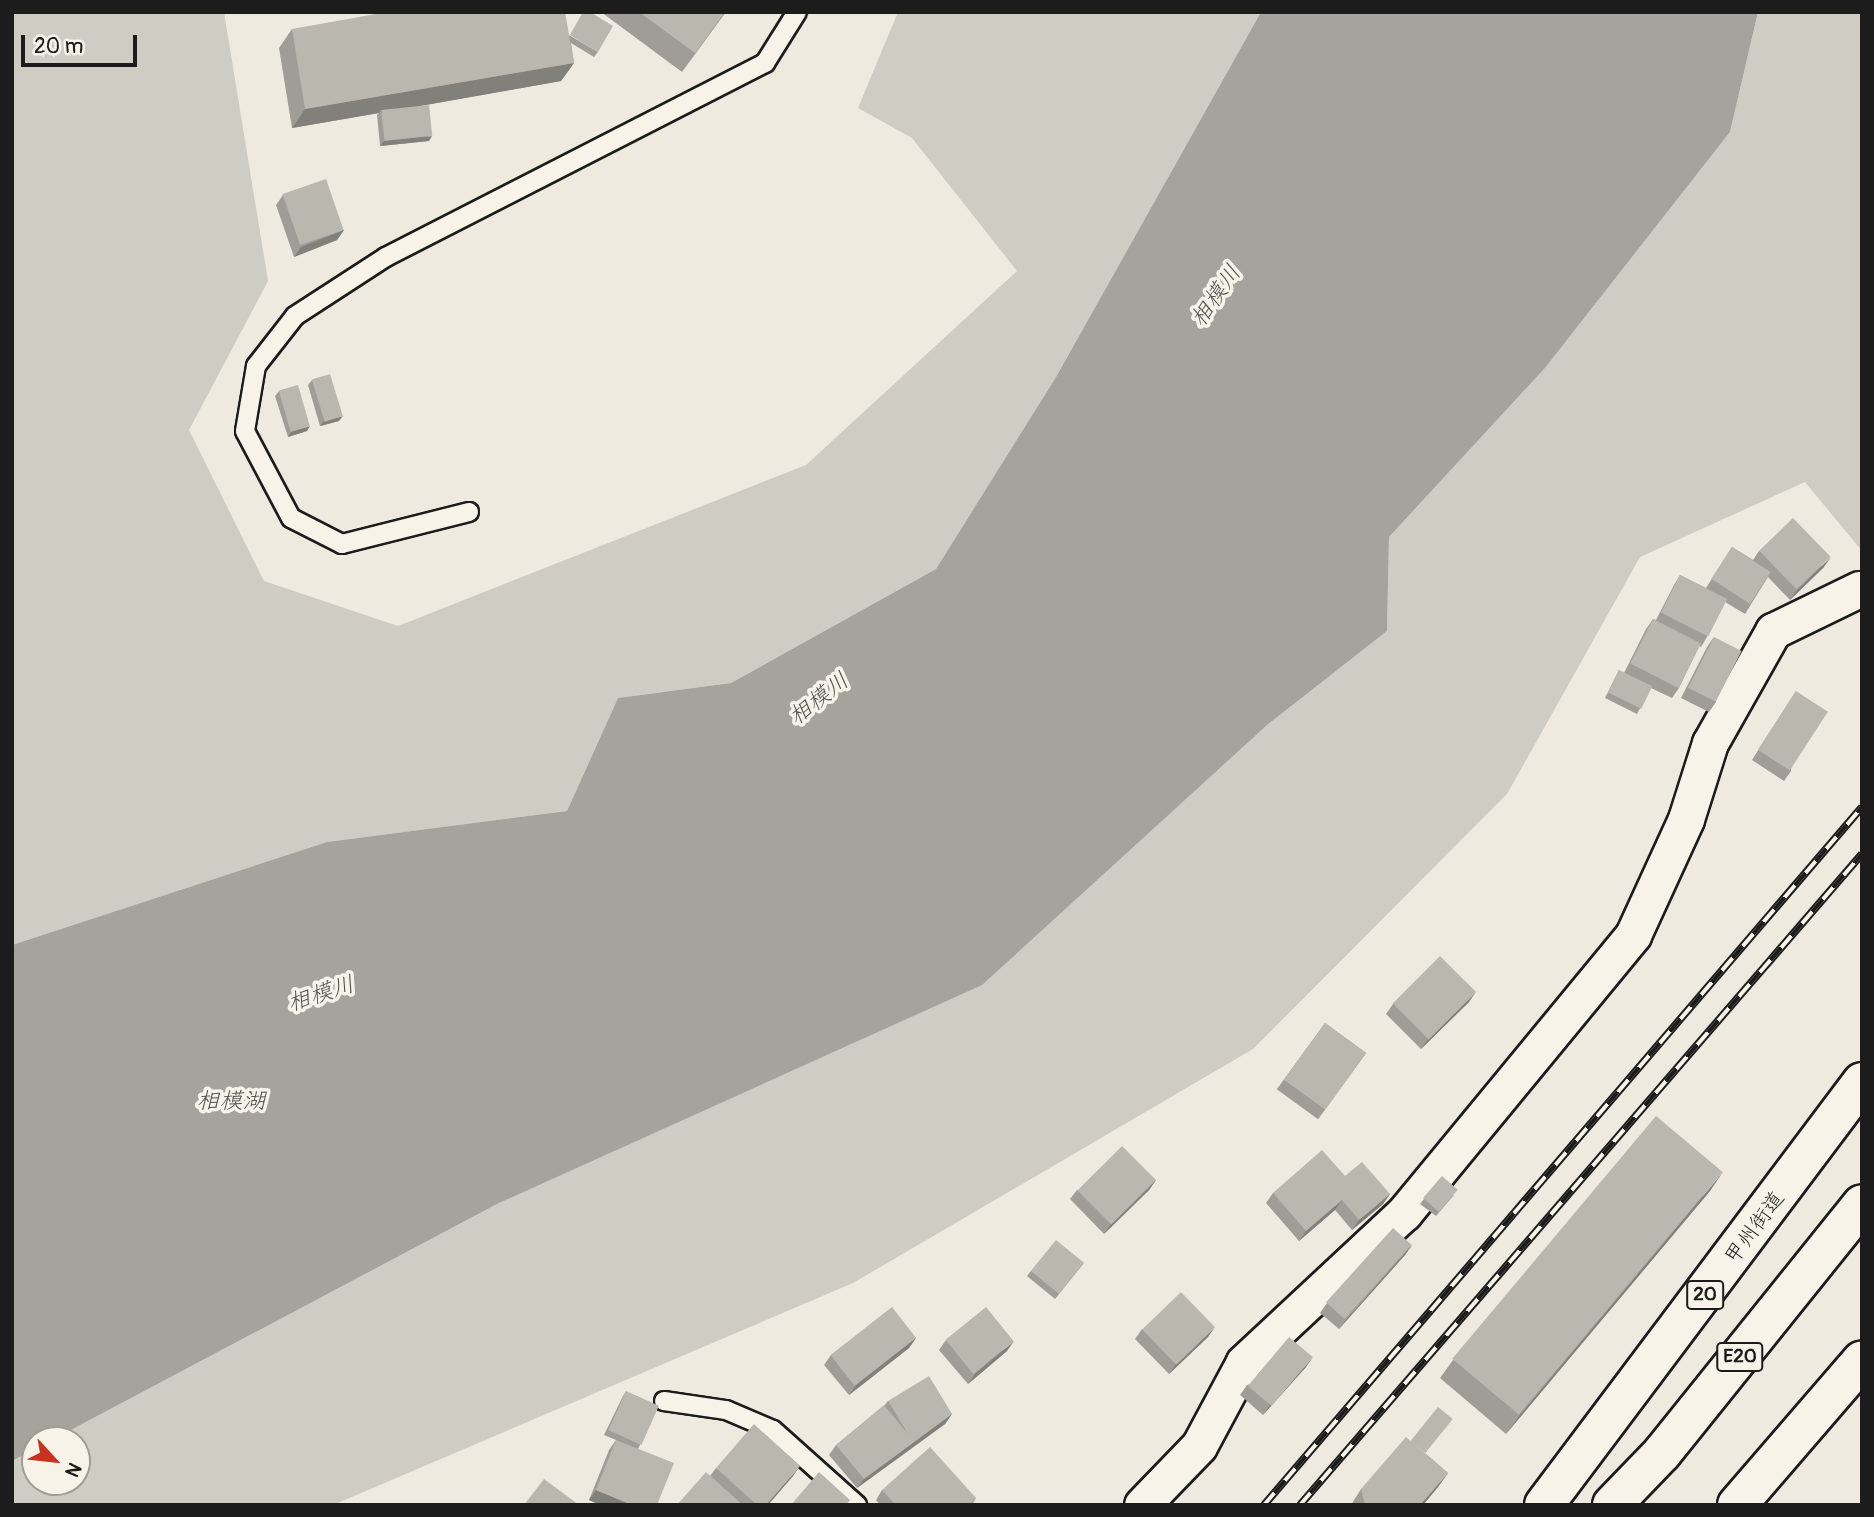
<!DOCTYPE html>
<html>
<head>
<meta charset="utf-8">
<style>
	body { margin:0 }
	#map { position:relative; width:1874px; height:1517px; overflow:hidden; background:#eeeae0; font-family:Pangolin,"Klee One",sans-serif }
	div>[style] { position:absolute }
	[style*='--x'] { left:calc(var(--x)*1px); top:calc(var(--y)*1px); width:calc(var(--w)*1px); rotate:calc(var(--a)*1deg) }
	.green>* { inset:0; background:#cfccc3 }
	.water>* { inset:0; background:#a6a39d }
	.roads { filter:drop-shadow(2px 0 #1c1c1c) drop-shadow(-2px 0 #1c1c1c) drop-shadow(0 2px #1c1c1c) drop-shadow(0 -2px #1c1c1c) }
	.lane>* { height:18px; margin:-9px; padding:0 9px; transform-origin:9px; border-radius:9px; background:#f7f3e8 }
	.street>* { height:35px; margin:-17.5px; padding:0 17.5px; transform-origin:17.5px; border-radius:17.5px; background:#f7f3e8 }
	.highway>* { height:38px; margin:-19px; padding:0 19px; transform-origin:19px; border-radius:19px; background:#f7f3e8 }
	.rail>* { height:8px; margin-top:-4px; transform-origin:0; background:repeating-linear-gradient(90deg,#f7f3e8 0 16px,#1c1c1c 0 32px); box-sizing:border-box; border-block:2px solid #1c1c1c }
	.wall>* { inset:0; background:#a09d96; transform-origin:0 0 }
	.shaded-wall>* { inset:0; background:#82807a }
	.building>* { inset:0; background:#bab7af; transform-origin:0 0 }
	span { translate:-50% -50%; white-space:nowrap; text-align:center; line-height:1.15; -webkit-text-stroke:7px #f7f3e8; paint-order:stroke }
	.shield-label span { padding:2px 5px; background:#f7f3e8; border:2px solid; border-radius:5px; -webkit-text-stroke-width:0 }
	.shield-label { font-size:19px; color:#1c1c1c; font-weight:700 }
	.street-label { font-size:21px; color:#1c1c1c }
	.water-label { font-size:23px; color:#535250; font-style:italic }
	.frame { position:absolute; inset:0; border:14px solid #1c1c1c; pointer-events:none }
	.north { position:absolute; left:21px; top:1426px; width:70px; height:70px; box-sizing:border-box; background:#f7f3e8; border:2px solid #9f9d96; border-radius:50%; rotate:117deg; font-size:19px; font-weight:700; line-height:28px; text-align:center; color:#1c1c1c }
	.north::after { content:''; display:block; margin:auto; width:24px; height:32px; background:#c8321e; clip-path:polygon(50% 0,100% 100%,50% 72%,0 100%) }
	.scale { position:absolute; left:21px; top:35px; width:116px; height:32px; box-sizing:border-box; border:4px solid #1c1c1c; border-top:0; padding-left:9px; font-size:21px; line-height:24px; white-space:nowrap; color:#1c1c1c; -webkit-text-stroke:5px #f7f3e8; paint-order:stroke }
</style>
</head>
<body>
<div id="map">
	<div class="green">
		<div style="clip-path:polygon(12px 12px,224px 12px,268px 281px,189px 430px,264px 581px,398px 626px,806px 465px,1017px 271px,912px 138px,858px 108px,898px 12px,1261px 12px,1056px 377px,936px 569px,731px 683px,618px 698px,567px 811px,327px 842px,12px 945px)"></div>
		<div style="clip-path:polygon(1758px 12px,1862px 12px,1862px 551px,1805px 482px,1640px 557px,1507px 794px,1253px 1049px,853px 1283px,333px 1505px,12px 1505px,12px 1461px,35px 1449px,35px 1482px,77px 1482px,77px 1440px,52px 1440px,499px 1203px,1267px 725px,1387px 631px,1389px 537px,1545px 368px,1730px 132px)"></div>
	</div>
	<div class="water">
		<div style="clip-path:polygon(1261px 12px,1758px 12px,1730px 132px,1545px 368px,1389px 537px,1387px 631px,1267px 725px,982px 985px,499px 1203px,52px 1440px,35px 1440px,35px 1449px,12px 1461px,12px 945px,327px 842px,567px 811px,618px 698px,731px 683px,936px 569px,1056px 377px)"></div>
	</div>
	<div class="roads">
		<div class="lane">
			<div style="--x:469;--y:512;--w:131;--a:165.9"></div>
			<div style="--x:342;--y:544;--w:57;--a:-153"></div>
			<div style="--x:291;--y:518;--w:98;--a:-117.9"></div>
			<div style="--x:245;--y:431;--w:66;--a:-80.4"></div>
			<div style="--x:256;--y:366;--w:63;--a:-52"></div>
			<div style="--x:295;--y:316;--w:108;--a:-33"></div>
			<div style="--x:386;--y:257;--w:426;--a:-27.1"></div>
			<div style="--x:765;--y:63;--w:60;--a:-57.9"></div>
			<div style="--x:664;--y:1401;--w:63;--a:8.3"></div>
			<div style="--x:726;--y:1410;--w:51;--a:23.1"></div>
			<div style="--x:773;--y:1430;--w:113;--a:41.8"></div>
		</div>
		<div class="street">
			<div style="--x:1142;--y:1505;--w:82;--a:-46"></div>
			<div style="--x:1199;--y:1446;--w:95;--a:-61.8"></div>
			<div style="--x:1244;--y:1362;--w:219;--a:-43"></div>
			<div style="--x:1404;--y:1213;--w:360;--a:-50.5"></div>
			<div style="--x:1633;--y:935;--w:128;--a:-65.4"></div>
			<div style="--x:1686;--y:819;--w:80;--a:-72.5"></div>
			<div style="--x:1710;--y:743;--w:129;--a:-60.6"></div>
			<div style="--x:1773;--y:631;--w:96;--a:-26"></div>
		</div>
		<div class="highway">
			<div style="--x:1544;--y:1505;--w:529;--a:-53.07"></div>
			<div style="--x:1612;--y:1505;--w:72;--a:-46.1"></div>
			<div style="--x:1662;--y:1453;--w:319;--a:-51.2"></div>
			<div style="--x:1737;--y:1505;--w:191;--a:-49.2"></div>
		</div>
	</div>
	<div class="rail">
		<div style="--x:1264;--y:1505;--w:919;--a:-49.41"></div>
		<div style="--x:1300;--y:1505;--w:860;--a:-49.2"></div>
	</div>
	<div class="wall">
		<div style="clip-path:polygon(601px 12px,726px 12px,682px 72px)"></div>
		<div style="clip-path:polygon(292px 29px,569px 35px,598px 52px,594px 57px,571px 43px,574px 63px,561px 81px,419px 106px,429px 141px,380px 146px,377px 115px,379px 113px,292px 128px,279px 48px)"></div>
		<div style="clip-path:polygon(283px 195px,344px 230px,337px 240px,294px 257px,276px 205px)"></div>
		<div style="clip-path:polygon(312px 380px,339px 421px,320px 426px,308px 385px)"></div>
		<div style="clip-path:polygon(279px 391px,307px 431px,288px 437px,275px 396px)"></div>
		<div style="clip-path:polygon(1732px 547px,1753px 560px,1759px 551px,1824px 567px,1790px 600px,1768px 577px,1745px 614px,1725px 602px,1707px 637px,1701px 647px,1699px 646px,1679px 688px,1672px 698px,1651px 688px,1637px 714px,1605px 698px,1619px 670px,1624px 673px,1646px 629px,1653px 619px,1656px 620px,1674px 585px,1680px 575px,1706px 588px)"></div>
		<div style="clip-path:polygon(1714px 637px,1716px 702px,1709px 712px,1681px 698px,1707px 647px)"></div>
		<div style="clip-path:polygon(1796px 691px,1791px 771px,1784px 781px,1752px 760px)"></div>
		<div style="clip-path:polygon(1469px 1002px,1421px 1049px,1386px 1014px,1393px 1004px)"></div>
		<div style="left:1325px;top:1023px;width:51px;height:82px;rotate:36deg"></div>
		<div style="clip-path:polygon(1345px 1176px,1390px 1194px,1383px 1204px,1352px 1230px,1335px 1210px,1299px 1241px,1266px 1203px,1273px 1193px)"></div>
		<div style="clip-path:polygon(1156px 1180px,1149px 1190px,1104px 1234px,1070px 1199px,1077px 1190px)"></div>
		<div style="clip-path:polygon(1710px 1191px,1506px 1434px,1440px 1378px,1453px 1360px)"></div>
		<div style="clip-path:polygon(1454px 1195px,1436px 1216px,1420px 1204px,1424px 1199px)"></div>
		<div style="clip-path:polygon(1412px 1245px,1405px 1255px,1339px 1329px,1320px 1313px,1327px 1303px)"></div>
		<div style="clip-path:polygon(1084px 1263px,1055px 1299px,1027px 1276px,1031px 1271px)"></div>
		<div style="clip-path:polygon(1142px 1329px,1208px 1337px,1169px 1374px,1135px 1339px)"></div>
		<div style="clip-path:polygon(916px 1338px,909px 1348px,849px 1395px,824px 1365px,831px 1355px)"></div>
		<div style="clip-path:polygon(946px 1340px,1007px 1351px,968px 1384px,939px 1350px)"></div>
		<div style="clip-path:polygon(1306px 1367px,1263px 1415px,1240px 1395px,1247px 1385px)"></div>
		<div style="clip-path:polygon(626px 1391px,640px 1445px,638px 1449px,657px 1505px,600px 1505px,589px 1500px,609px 1450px,616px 1440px,604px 1435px,623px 1396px)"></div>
		<div style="clip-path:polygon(888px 1401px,952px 1414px,945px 1424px,857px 1488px,829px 1455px,836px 1445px,884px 1406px)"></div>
		<div style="clip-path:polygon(1426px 1454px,1448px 1473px,1438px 1487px,1423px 1505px,1351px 1505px,1361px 1489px)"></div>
		<div style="clip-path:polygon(716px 1468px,793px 1476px,768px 1505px,677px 1505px,710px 1476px)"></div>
		<div style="clip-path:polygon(882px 1490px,976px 1498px,972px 1505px,880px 1505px,876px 1500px)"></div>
	</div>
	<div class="shaded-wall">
		<div style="clip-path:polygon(574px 63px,561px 81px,381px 113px,381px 110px,379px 113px,292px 128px,305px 109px)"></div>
		<div style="clip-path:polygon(432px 136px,429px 141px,380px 146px,384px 141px)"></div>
		<div style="clip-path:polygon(344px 230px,337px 240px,294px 257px,301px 247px)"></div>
		<div style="clip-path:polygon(343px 416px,339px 421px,320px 426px,324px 421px)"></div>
		<div style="clip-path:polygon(310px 426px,307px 431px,288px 437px,291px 432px)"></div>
		<div style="clip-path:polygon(1831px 557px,1824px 567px,1790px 600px,1797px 590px)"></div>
		<div style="clip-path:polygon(1476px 992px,1469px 1002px,1421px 1049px,1428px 1039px)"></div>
		<div style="clip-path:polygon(1723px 1172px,1710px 1191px,1506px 1434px,1519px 1416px)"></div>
		<div style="clip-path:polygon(1156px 1180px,1149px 1190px,1104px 1234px,1111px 1224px)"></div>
		<div style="clip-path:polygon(1390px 1194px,1383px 1204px,1352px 1230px,1359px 1220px)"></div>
		<div style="clip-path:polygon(1342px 1200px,1335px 1210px,1299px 1241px,1306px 1231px)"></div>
		<div style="clip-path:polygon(1412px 1245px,1405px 1255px,1339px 1329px,1346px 1320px)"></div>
		<div style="clip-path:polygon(1215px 1327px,1208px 1337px,1169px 1374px,1176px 1364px)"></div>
		<div style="clip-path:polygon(916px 1338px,909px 1348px,849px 1395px,856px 1385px)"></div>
		<div style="clip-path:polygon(1014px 1341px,1007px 1351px,968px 1384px,975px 1374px)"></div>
		<div style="clip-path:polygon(1313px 1357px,1306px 1367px,1263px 1415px,1270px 1405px)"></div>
		<div style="clip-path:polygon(952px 1414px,945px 1424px,857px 1488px,864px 1479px)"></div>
		<div style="clip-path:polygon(800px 1466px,793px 1476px,768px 1505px,766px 1505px)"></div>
		<div style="clip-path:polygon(1448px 1473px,1438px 1487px,1423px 1505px,1420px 1505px)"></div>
		<div style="clip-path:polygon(596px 1490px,632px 1505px,600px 1505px,589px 1500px)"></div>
	</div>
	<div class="building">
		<div style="clip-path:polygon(387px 12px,565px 12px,574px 63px,305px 109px,292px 29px)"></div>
		<div style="clip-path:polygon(583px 12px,590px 12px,613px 26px,598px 52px,570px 35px)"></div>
		<div style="clip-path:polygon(639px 12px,725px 12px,695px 53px)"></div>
		<div style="left:429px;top:105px;width:31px;height:48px;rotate:84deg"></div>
		<div style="left:326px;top:179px;width:54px;height:46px;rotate:71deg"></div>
		<div style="left:330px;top:374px;width:44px;height:19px;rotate:73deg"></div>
		<div style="left:298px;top:385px;width:43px;height:20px;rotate:74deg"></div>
		<div style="left:1793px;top:518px;width:54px;height:47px;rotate:46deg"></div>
		<div style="left:1732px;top:547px;width:46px;height:38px;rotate:33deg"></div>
		<div style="left:1680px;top:575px;width:53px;height:42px;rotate:27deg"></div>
		<div style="left:1653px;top:619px;width:54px;height:50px;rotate:27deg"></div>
		<div style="left:1714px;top:637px;width:31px;height:57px;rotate:27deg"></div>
		<div style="left:1619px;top:670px;width:37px;height:25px;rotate:26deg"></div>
		<div style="left:1796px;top:691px;width:38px;height:70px;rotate:33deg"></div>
		<div style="left:1440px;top:956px;width:51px;height:67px;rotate:45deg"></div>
		<div style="left:1325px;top:1023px;width:51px;height:70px;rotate:36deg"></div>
		<div style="left:1656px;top:1116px;width:87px;height:317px;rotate:40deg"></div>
		<div style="left:1122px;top:1146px;width:48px;height:63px;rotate:45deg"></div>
		<div style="clip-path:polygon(1322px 1150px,1345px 1176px,1362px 1162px,1390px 1194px,1359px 1220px,1342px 1200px,1306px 1231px,1273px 1193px)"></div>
		<div style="left:1442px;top:1176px;width:21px;height:29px;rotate:41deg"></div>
		<div style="left:1393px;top:1228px;width:25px;height:100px;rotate:42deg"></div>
		<div style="left:1056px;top:1240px;width:36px;height:40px;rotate:39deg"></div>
		<div style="left:1181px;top:1292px;width:49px;height:54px;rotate:46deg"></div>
		<div style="left:892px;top:1307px;width:39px;height:78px;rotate:52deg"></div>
		<div style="left:986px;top:1307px;width:44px;height:52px;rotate:51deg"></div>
		<div style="left:1289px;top:1337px;width:31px;height:64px;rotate:40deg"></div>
		<div style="clip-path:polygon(929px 1376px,952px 1414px,864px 1479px,836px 1445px,884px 1405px,908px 1434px,888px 1401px)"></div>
		<div style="left:626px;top:1391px;width:36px;height:43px;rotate:24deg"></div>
		<div style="left:1438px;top:1407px;width:19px;height:44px;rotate:39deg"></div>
		<div style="clip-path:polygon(754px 1424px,800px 1466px,766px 1505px,757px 1505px,716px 1468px)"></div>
		<div style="clip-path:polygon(1406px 1437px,1448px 1473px,1420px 1505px,1365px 1505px,1361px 1489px)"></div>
		<div style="clip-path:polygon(616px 1440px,674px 1463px,657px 1505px,632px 1505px,596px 1490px)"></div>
		<div style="clip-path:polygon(930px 1447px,976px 1498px,970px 1505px,896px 1505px,882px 1490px)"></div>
		<div style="clip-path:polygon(706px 1472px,743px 1505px,677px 1505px)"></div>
		<div style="clip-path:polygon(819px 1472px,850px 1500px,846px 1505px,791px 1505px)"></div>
		<div style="clip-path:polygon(544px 1479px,579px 1505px,524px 1505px)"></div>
	</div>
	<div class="shield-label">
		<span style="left:1705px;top:1295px">20</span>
		<span style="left:1740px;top:1357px">E20</span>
	</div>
	<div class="street-label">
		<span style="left:1755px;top:1228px;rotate:-54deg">甲州街道</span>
	</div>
	<div class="water-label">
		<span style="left:1216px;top:296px;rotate:-55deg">相模川</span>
		<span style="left:819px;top:699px;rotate:-38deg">相模川</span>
		<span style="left:321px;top:994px;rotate:-18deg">相模川</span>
		<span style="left:231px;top:1101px">相模湖</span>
	</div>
	<div class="frame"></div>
	<div class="north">N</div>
	<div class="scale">20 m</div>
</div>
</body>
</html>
